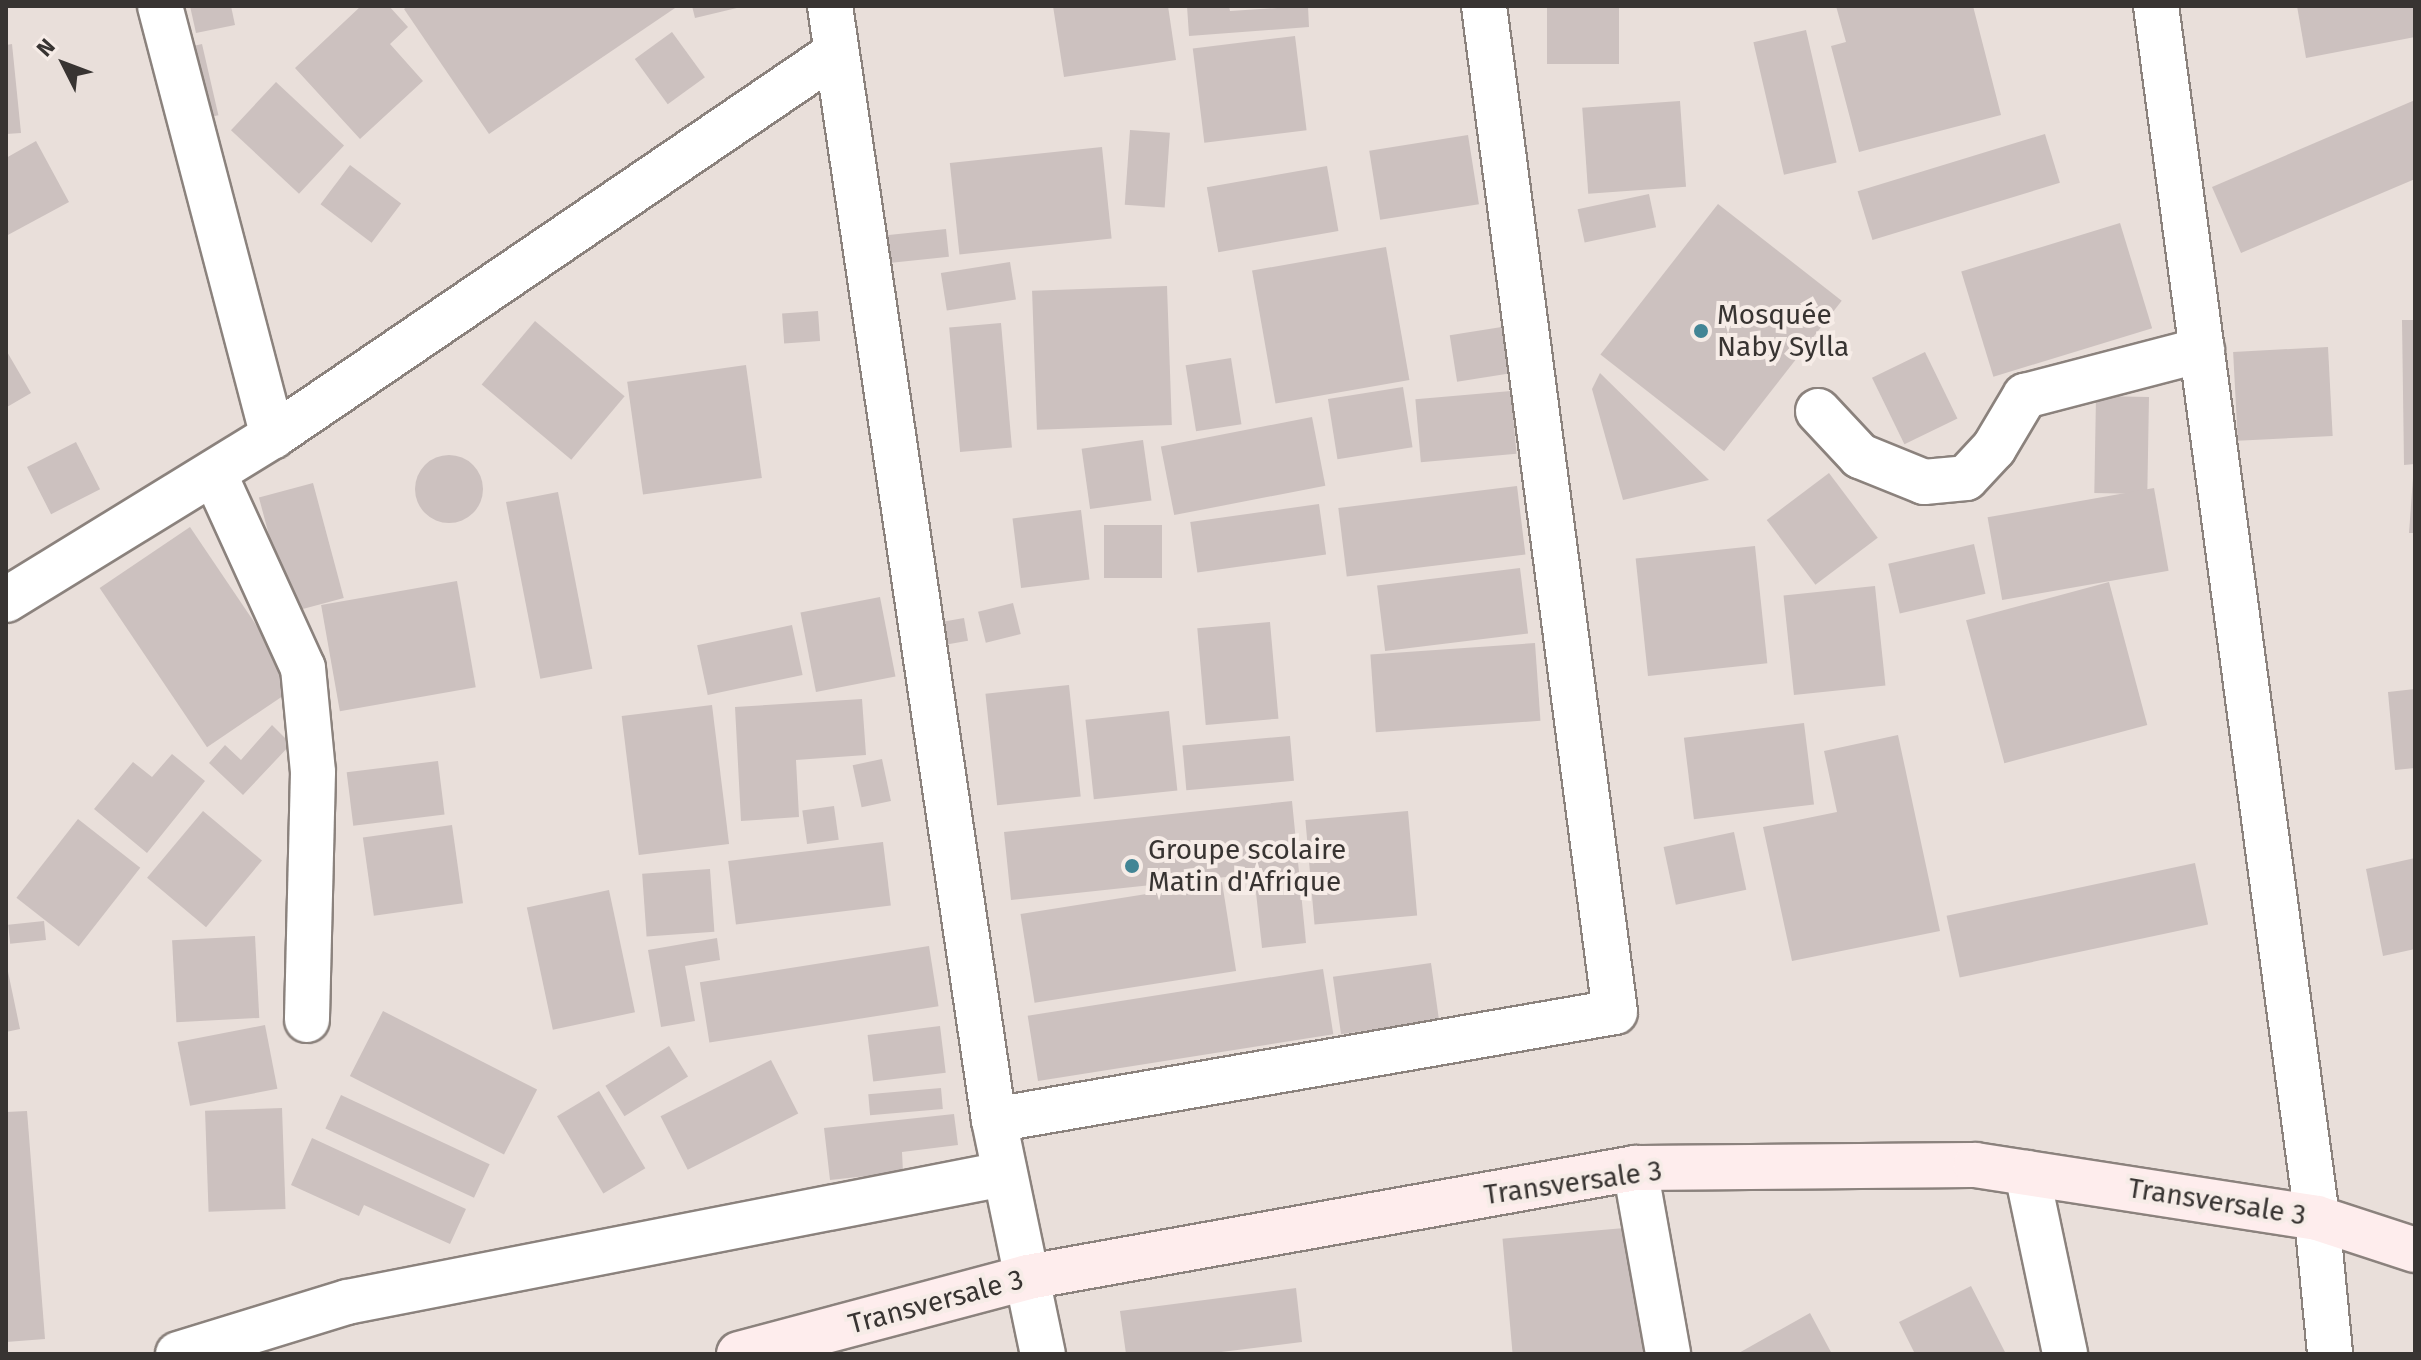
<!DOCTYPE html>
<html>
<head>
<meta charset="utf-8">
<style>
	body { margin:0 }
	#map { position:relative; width:2421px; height:1360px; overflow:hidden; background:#e9dfda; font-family:"Fira Sans",sans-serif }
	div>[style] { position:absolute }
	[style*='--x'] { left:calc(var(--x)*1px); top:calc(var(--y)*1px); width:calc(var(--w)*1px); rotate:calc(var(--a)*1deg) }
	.building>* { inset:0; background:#ccc1bf; transform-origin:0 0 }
	.round { border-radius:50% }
	.roads { filter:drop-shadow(2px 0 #8b827d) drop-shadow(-2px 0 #8b827d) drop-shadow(0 2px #8b827d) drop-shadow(0 -2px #8b827d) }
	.street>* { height:44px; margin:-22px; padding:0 22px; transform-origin:22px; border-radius:22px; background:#fff }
	.secondary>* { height:44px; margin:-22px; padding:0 22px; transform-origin:22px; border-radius:22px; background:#feeded }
	.dots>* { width:22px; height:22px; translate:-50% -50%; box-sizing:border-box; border:4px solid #f6ece7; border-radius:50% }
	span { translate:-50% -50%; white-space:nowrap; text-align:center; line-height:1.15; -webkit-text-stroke:8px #f6ece7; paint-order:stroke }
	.poi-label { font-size:28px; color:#383432 }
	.left { translate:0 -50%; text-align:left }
	.street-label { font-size:28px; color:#383432 }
	.frame { position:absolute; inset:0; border:8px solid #383432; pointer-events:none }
	.north { position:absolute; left:24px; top:24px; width:80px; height:80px; -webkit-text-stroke:6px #f6ece7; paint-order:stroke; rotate:312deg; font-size:22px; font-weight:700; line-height:32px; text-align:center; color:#383432 }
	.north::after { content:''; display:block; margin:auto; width:28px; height:36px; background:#383432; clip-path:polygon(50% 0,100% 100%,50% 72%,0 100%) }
</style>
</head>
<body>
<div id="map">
	<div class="building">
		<div style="clip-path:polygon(190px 6px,231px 6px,235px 25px,196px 33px)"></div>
		<div style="clip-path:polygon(361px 6px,389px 6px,408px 27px,390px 44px,423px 81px,360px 139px,295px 68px)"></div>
		<div style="clip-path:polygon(408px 6px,678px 6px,489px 134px,404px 9px)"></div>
		<div style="clip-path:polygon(692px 6px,741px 6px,741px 7px,695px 18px)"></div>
		<div style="clip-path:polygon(1053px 6px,1168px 6px,1176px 60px,1064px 77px)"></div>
		<div style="clip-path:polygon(1187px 6px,1229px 6px,1230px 11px,1308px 6px,1309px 27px,1189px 36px)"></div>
		<div style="left:1547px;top:6px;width:72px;height:58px"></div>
		<div style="clip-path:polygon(1836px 6px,1973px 6px,2001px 115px,1859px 152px,1831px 46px,1846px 42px)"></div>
		<div style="clip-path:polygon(2297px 6px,2415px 6px,2415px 37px,2306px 58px)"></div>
		<div style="left:1806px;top:30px;width:136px;height:54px;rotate:77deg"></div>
		<div style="left:672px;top:32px;width:56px;height:46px;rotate:54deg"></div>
		<div style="left:1295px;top:36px;width:95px;height:103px;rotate:83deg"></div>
		<div style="clip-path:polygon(12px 44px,21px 133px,6px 134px,6px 45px)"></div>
		<div style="left:202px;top:44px;width:73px;height:21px;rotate:77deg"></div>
		<div style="left:276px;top:82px;width:93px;height:66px;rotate:43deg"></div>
		<div style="clip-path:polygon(2415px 100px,2415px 179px,2241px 253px,2212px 187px)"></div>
		<div style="left:1680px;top:101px;width:86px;height:98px;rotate:86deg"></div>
		<div style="left:1130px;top:130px;width:40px;height:75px;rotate:4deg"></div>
		<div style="left:2045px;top:134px;width:51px;height:196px;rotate:73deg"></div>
		<div style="left:1468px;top:135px;width:70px;height:100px;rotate:81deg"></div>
		<div style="clip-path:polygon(36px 141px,69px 202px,6px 236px,6px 158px)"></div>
		<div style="left:1102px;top:147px;width:92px;height:153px;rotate:84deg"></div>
		<div style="left:350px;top:165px;width:64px;height:49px;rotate:37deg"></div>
		<div style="left:1327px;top:166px;width:66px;height:122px;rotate:80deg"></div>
		<div style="left:1649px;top:194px;width:34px;height:73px;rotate:78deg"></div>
		<div style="left:1718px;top:204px;width:157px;height:191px;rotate:38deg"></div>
		<div style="left:2120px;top:223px;width:110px;height:166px;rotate:73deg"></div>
		<div style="left:946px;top:229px;width:28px;height:72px;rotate:84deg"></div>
		<div style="left:1386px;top:247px;width:135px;height:136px;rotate:80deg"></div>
		<div style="left:1010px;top:262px;width:38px;height:70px;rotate:81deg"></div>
		<div style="left:1167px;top:286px;width:139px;height:135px;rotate:88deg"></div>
		<div style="left:818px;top:311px;width:30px;height:36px;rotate:86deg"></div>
		<div style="clip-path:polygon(2402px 320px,2415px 320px,2415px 464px,2404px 465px)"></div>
		<div style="left:535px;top:321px;width:117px;height:83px;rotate:40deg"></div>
		<div style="left:1001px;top:323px;width:125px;height:52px;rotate:85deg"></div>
		<div style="left:1508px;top:326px;width:47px;height:59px;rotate:81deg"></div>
		<div style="left:2328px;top:347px;width:89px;height:95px;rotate:87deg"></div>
		<div style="clip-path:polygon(6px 350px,31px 393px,7px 407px,6px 405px)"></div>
		<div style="left:1925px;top:352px;width:74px;height:59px;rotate:64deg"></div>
		<div style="left:1231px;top:358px;width:67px;height:46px;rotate:81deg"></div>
		<div style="left:746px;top:365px;width:114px;height:120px;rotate:82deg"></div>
		<div style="clip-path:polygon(1600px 373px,1709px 480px,1623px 500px,1592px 389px)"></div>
		<div style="left:1403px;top:387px;width:61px;height:76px;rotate:81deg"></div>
		<div style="left:1511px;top:391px;width:63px;height:96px;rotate:85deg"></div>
		<div style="left:2096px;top:396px;width:53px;height:97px;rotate:1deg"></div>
		<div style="left:1312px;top:417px;width:70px;height:154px;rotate:79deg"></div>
		<div style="left:1143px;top:440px;width:61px;height:62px;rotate:82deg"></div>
		<div style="left:76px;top:442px;width:53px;height:55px;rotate:63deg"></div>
		<div class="round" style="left:415px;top:455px;width:68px;height:68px"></div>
		<div style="left:1829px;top:473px;width:81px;height:78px;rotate:53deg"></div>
		<div style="clip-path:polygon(2413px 478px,2415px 478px,2415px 533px,2409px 533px)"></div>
		<div style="left:313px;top:483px;width:119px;height:56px;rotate:75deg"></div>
		<div style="left:1517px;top:486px;width:69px;height:180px;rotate:83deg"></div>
		<div style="left:2154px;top:488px;width:84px;height:169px;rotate:80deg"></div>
		<div style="left:558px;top:492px;width:180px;height:53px;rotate:79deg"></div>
		<div style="left:1319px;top:504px;width:51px;height:130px;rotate:82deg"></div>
		<div style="left:1081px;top:510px;width:70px;height:69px;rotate:83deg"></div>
		<div style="left:1162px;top:525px;width:53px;height:58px;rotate:90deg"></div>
		<div style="left:190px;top:527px;width:192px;height:109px;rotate:56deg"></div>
		<div style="left:1974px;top:544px;width:51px;height:88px;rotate:77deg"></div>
		<div style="left:1755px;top:546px;width:118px;height:120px;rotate:84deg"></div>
		<div style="left:1520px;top:568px;width:66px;height:144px;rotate:83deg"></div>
		<div style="left:457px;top:581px;width:108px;height:138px;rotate:80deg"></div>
		<div style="left:2109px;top:582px;width:148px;height:148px;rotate:75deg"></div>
		<div style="left:1875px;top:586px;width:100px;height:92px;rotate:84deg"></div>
		<div style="left:880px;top:597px;width:81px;height:81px;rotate:79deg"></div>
		<div style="left:1013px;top:603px;width:32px;height:36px;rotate:76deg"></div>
		<div style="left:964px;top:618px;width:23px;height:39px;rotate:80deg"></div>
		<div style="left:1270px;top:622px;width:97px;height:73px;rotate:85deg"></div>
		<div style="left:792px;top:625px;width:51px;height:97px;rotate:78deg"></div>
		<div style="left:1535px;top:643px;width:78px;height:165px;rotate:86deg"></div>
		<div style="left:1069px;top:685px;width:112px;height:84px;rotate:84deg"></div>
		<div style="clip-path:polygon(2415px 689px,2415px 768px,2395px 770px,2388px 692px)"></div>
		<div style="clip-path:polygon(862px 699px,866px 755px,796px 760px,799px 817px,741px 821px,735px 707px)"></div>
		<div style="left:712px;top:705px;width:140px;height:91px;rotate:83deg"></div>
		<div style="left:1169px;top:711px;width:80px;height:84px;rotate:84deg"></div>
		<div style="left:1804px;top:723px;width:82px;height:121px;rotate:83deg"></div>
		<div style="clip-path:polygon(272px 725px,291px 744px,243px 795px,209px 763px,225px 745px,241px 760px)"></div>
		<div style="clip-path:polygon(1898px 735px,1940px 931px,1792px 961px,1763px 827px,1837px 812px,1824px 751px)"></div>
		<div style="left:1290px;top:736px;width:45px;height:108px;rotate:85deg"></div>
		<div style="clip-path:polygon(172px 754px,205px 781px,147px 853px,94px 809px,133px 762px,152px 777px)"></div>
		<div style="left:882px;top:759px;width:43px;height:30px;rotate:78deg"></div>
		<div style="left:438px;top:761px;width:54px;height:92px;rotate:83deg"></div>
		<div style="clip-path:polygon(1292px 801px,1306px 943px,1262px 948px,1254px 874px,1011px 900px,1004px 832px)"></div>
		<div style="left:834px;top:806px;width:34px;height:32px;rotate:82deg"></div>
		<div style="left:203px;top:811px;width:77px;height:87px;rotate:40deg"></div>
		<div style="left:1408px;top:811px;width:105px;height:103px;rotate:85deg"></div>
		<div style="left:78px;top:819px;width:79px;height:100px;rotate:38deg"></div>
		<div style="left:452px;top:825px;width:79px;height:90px;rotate:82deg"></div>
		<div style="left:1734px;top:832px;width:59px;height:72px;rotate:78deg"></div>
		<div style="left:883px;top:842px;width:64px;height:156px;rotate:83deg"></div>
		<div style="clip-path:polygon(2415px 858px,2415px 949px,2383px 956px,2366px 869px)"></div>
		<div style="left:2195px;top:863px;width:63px;height:254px;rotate:78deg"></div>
		<div style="left:710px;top:869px;width:63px;height:68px;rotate:86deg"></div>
		<div style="left:1222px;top:882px;width:90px;height:204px;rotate:81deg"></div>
		<div style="left:609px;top:890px;width:125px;height:84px;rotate:78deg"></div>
		<div style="left:44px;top:921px;width:19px;height:36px;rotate:84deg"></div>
		<div style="left:255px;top:936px;width:82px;height:83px;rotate:87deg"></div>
		<div style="clip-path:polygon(717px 938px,720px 960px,685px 966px,695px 1021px,661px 1027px,648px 950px)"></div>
		<div style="left:929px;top:946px;width:61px;height:232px;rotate:81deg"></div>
		<div style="left:1431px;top:963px;width:58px;height:99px;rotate:82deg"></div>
		<div style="clip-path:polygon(7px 967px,20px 1029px,6px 1032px,6px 968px)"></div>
		<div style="left:1323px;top:969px;width:66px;height:299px;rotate:81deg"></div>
		<div style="left:383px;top:1011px;width:173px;height:73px;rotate:27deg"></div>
		<div style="left:265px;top:1025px;width:65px;height:89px;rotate:79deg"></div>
		<div style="left:940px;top:1026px;width:47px;height:73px;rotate:83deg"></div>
		<div style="left:669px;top:1046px;width:36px;height:75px;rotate:58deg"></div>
		<div style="left:771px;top:1060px;width:60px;height:124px;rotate:63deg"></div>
		<div style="left:941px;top:1088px;width:21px;height:73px;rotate:85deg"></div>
		<div style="left:599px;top:1091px;width:90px;height:49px;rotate:59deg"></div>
		<div style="left:341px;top:1095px;width:164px;height:37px;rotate:25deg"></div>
		<div style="left:282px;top:1108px;width:101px;height:77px;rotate:88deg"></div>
		<div style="clip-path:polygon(27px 1111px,45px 1339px,6px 1342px,6px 1112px)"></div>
		<div style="clip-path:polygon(954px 1114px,958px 1145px,902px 1152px,903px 1172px,830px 1180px,824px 1128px)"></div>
		<div style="clip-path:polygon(312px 1138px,466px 1209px,450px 1244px,364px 1205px,359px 1216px,291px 1185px)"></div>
		<div style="left:1636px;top:1227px;width:127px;height:134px;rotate:85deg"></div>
		<div style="clip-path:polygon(1971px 1286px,2006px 1354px,1915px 1354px,1899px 1322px)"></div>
		<div style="clip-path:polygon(1296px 1288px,1302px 1342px,1205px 1354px,1126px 1354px,1120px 1311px)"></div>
		<div style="clip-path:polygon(1810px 1313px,1832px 1354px,1737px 1354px)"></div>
	</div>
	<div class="roads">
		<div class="street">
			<div style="--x:160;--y:6;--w:445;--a:75.3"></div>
			<div style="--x:830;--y:6;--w:1126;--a:81.63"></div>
			<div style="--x:994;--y:1120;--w:239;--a:78.2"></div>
			<div style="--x:2156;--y:6;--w:1223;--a:82.43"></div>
			<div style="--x:2317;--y:1218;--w:137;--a:84.5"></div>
			<div style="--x:1818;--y:411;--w:62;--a:47"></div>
			<div style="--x:1860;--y:456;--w:69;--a:22.1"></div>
			<div style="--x:1924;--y:482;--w:42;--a:-5.4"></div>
			<div style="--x:1966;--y:478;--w:41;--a:-47"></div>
			<div style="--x:1994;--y:448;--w:61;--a:-59.2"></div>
			<div style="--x:2025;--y:396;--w:183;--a:-14.6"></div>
			<div style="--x:214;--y:473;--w:214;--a:65.5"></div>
			<div style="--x:303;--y:668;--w:104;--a:84.5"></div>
			<div style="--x:313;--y:772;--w:248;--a:91.4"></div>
			<div style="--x:6;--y:600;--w:313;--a:-31.6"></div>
			<div style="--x:273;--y:436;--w:681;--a:-34.23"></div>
			<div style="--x:994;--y:1120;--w:630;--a:-9.87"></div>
			<div style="--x:1615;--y:1012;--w:1014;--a:-97.42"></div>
			<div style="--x:1635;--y:1168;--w:189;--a:79.9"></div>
			<div style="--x:2027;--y:1173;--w:185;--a:78.1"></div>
			<div style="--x:178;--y:1354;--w:177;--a:-17.1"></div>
			<div style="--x:347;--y:1302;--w:668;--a:-11.04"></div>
		</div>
		<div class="secondary">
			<div style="--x:739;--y:1354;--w:299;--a:-14.9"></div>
			<div style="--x:1028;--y:1277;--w:617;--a:-10.18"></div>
			<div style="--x:1635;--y:1168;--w:341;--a:-0.5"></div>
			<div style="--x:1976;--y:1165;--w:345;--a:8.8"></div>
			<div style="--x:2317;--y:1218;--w:103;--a:18.1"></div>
		</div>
	</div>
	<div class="dots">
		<div style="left:1701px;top:331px;background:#428595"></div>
		<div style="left:1132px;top:866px;background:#428595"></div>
	</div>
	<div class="poi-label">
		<span class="left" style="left:1717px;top:331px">Mosquée<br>Naby Sylla</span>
		<span class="left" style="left:1148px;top:866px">Groupe scolaire<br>Matin d'Afrique</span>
	</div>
	<div class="street-label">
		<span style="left:1573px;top:1183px;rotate:-8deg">Transversale 3</span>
		<span style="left:2217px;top:1202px;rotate:9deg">Transversale 3</span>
		<span style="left:936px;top:1302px;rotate:-15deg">Transversale 3</span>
	</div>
	<div class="frame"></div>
	<div class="north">N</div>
</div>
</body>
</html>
